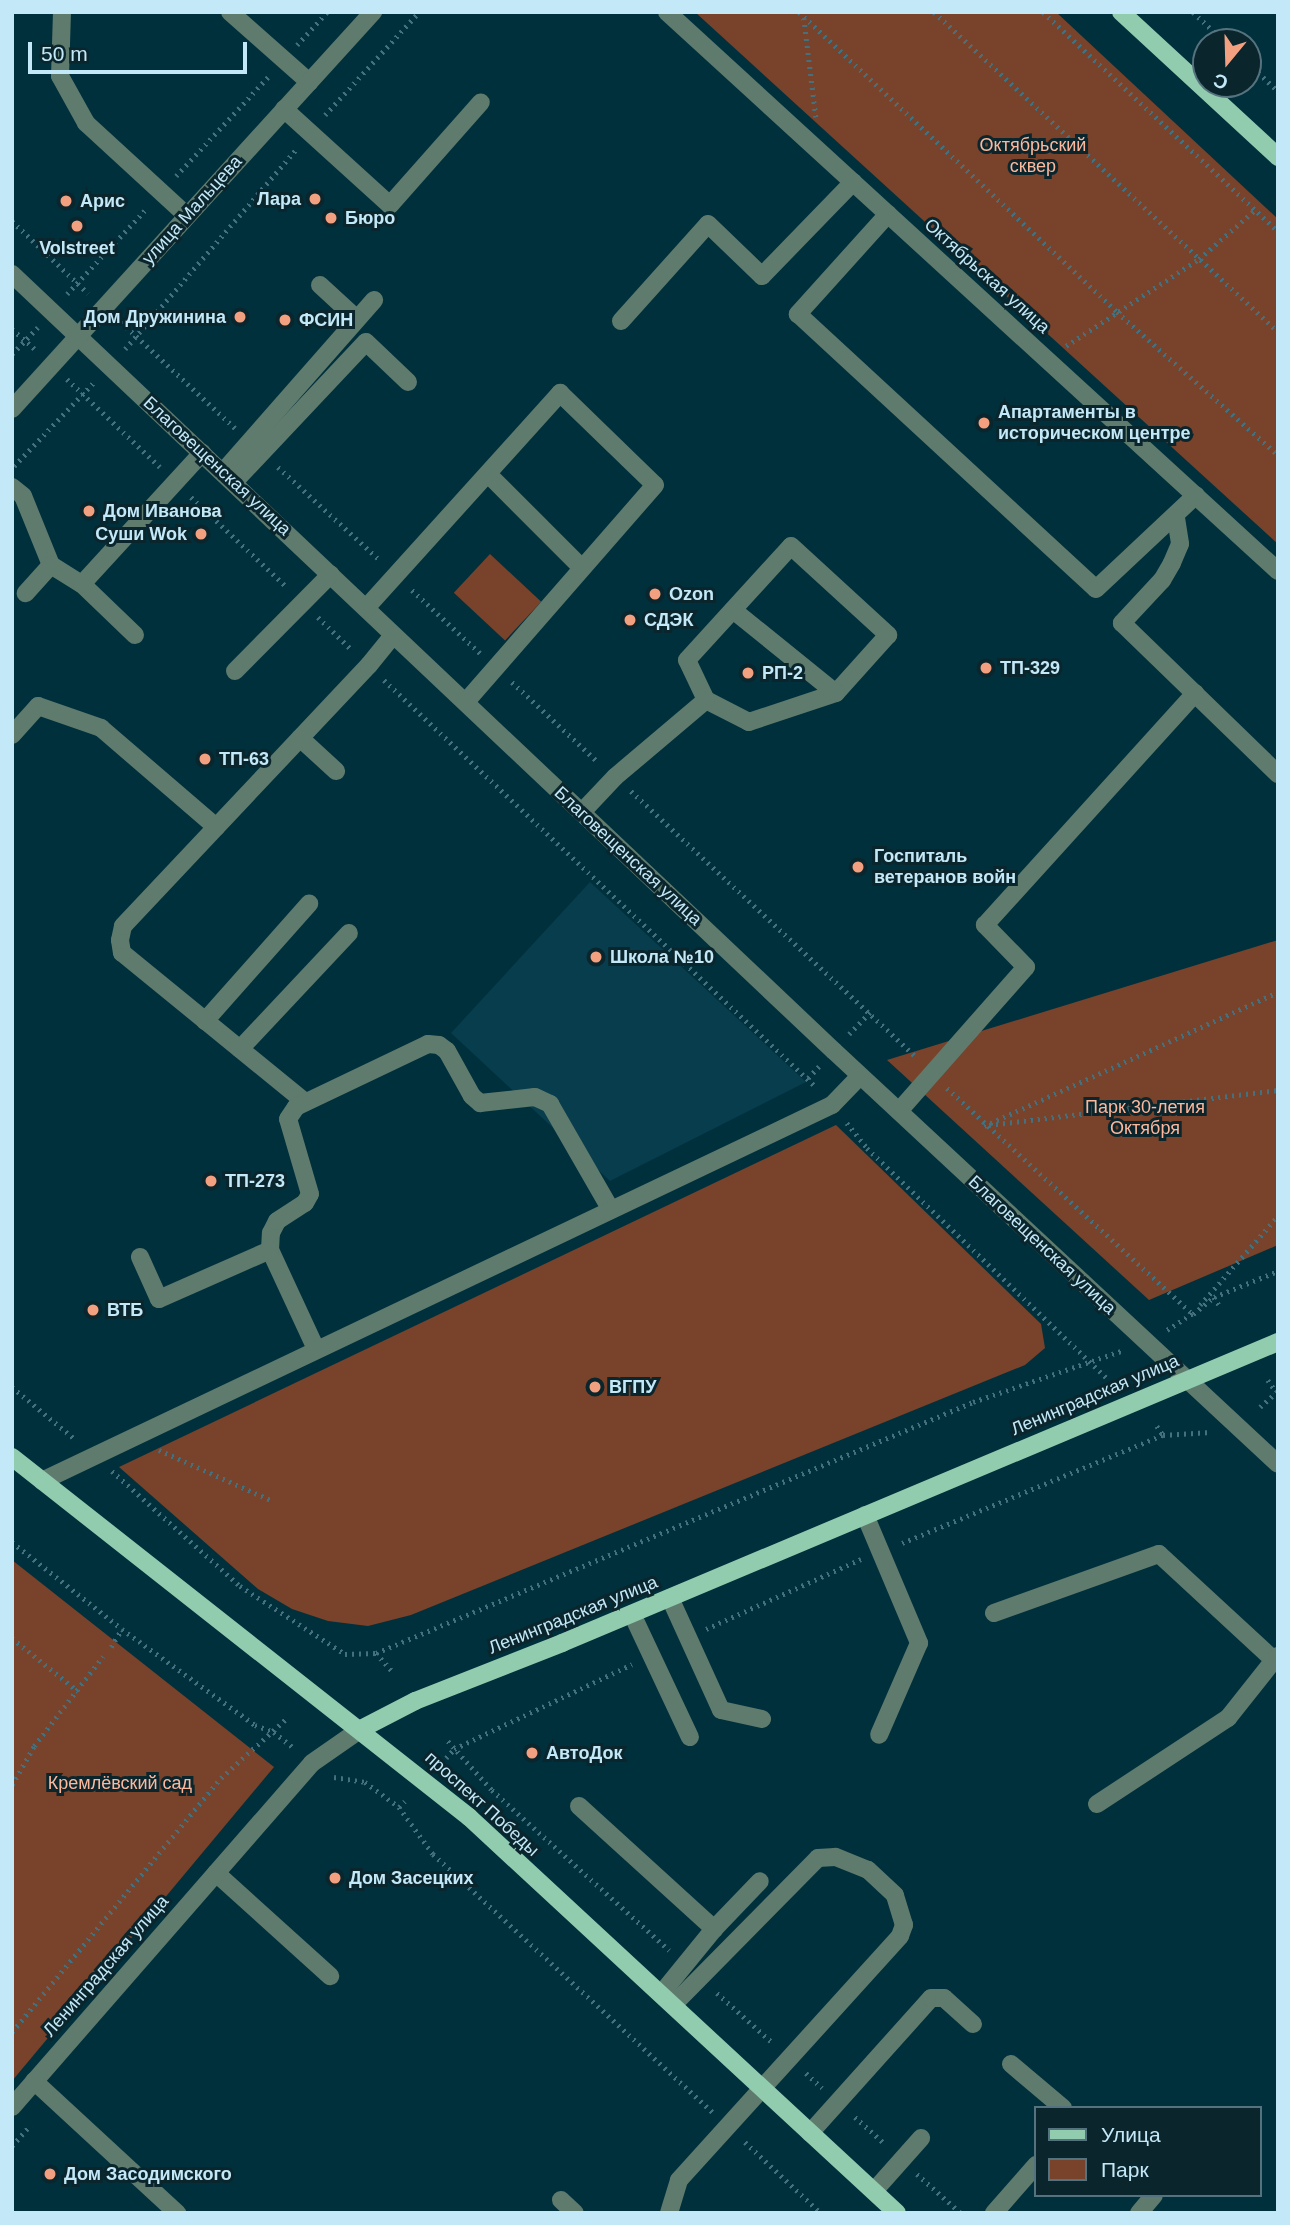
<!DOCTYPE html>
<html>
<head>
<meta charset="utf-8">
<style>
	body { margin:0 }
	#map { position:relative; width:1290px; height:2225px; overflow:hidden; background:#01303d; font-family:Arial,sans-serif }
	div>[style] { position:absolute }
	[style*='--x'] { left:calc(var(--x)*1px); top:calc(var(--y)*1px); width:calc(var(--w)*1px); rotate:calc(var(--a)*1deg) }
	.built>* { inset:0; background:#073d4d }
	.green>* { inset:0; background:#79422b; transform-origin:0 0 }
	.path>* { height:4.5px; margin-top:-2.25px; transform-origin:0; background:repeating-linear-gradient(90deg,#45707e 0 2px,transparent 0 7px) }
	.minor>* { height:18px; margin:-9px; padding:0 9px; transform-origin:9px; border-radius:9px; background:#5f7b6d }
	.major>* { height:18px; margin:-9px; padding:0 9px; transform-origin:9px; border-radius:9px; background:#91ccaf }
	.dots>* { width:19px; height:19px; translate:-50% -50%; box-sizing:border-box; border:4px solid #0b252d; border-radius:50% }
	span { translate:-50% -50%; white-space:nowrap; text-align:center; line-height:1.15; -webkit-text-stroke:6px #0b252d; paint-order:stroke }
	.park-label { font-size:18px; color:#fdb89c }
	.poi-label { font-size:18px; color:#c3e8f7; font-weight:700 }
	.right { translate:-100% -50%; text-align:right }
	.left { translate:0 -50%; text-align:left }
	.street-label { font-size:18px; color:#c3e8f7 }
	.frame { position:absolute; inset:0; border:14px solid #c3e8f7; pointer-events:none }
	.legend { position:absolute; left:1034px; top:2106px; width:228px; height:91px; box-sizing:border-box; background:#0b252d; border:2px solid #55737e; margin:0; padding:9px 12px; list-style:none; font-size:21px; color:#c3e8f7 }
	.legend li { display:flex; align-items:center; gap:14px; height:35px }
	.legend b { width:35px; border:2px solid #55737e }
	.north { position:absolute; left:1192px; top:28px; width:70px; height:70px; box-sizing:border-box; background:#0b252d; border:2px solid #55737e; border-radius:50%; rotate:199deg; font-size:19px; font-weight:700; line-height:28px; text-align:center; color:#c3e8f7 }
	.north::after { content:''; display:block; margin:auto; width:24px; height:32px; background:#f2a07f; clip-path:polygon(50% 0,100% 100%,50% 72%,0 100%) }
	.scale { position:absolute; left:28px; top:42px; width:219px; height:32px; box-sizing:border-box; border:4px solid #c3e8f7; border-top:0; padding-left:9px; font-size:21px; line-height:24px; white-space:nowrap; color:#c3e8f7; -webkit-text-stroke:5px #0b252d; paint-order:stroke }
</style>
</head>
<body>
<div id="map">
	<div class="built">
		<div style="clip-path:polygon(590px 882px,806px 1082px,610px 1181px,451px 1033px)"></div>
	</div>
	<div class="green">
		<div style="clip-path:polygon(695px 12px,1056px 12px,1278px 219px,1278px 544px)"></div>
		<div style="left:490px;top:554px;width:70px;height:53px;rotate:43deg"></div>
		<div style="clip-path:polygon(1278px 940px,1278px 1245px,1149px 1300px,887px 1060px)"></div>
		<div style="clip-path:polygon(836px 1125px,1041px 1324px,1045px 1348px,1025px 1365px,411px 1615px,368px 1626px,328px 1621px,292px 1609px,258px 1589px,119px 1467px)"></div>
		<div style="clip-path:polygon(12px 1560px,274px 1767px,12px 2081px)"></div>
	</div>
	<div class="path">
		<div style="--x:799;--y:12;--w:437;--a:43.3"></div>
		<div style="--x:1117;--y:312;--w:215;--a:41.6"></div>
		<div style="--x:934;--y:12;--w:470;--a:42.9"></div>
		<div style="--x:1043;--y:12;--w:321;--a:43"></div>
		<div style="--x:1193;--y:12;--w:44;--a:43.2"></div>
		<div style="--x:804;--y:18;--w:100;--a:83.1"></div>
		<div style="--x:297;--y:45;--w:45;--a:-47.7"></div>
		<div style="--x:1248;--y:63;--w:41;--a:43"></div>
		<div style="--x:325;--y:115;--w:139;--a:-47.6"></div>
		<div style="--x:176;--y:176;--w:135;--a:-47.1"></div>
		<div style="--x:12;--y:221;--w:105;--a:43.5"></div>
		<div style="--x:67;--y:294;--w:117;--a:-47.1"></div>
		<div style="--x:121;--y:322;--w:156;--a:42.9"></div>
		<div style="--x:12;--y:329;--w:30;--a:41"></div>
		<div style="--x:1066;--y:346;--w:159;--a:-33.2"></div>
		<div style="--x:1199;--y:259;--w:74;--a:-41.2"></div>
		<div style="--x:125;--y:349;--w:265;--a:-49.4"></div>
		<div style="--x:12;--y:354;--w:37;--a:-46"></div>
		<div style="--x:67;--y:379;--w:128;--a:43.4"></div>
		<div style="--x:14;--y:466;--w:117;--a:-46.4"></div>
		<div style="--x:278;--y:467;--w:138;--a:42.4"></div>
		<div style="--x:191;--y:497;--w:132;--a:43.2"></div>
		<div style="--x:412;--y:590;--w:93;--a:42.8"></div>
		<div style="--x:318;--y:617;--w:47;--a:44.1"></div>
		<div style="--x:384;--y:680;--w:594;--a:43.29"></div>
		<div style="--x:512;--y:682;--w:117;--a:42.9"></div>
		<div style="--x:631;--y:791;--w:390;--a:43"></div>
		<div style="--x:849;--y:1034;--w:30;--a:-46"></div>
		<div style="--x:808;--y:1078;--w:16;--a:-47"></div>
		<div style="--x:947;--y:1088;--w:334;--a:42.6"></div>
		<div style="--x:1193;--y:1314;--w:27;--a:-39"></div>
		<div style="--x:1214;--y:1297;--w:69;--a:-22.1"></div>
		<div style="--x:847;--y:1123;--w:32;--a:51"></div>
		<div style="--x:867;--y:1148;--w:332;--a:43.8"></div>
		<div style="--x:989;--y:1125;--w:291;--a:-6.9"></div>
		<div style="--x:984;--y:1126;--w:323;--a:-24.5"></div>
		<div style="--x:1214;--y:1297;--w:9;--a:58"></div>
		<div style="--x:1200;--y:1305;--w:118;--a:-48.8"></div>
		<div style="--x:1167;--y:1330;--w:33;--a:-33"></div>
		<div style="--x:1268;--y:1380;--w:14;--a:56"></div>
		<div style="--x:12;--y:1387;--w:83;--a:39.6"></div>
		<div style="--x:1260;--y:1407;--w:24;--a:-42"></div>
		<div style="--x:1157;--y:1426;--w:11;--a:56"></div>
		<div style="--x:159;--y:1450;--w:123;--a:24.1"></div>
		<div style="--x:112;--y:1471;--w:172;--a:41.9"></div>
		<div style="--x:240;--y:1586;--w:125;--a:32.9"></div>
		<div style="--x:345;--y:1654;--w:31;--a:-2"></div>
		<div style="--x:376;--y:1653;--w:648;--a:-22.8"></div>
		<div style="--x:973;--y:1402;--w:160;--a:-19"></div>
		<div style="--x:12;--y:1542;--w:140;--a:38.3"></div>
		<div style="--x:122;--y:1629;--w:164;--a:35.8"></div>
		<div style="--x:255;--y:1725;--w:20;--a:20"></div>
		<div style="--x:274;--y:1732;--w:26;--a:39"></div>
		<div style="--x:902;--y:1543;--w:282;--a:-22.5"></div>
		<div style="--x:1163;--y:1435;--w:48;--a:-3.6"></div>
		<div style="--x:706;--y:1629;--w:170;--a:-24.3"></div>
		<div style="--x:12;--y:1638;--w:85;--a:38.8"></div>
		<div style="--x:111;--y:1647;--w:21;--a:-59"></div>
		<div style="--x:376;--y:1653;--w:27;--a:48"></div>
		<div style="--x:448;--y:1741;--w:66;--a:48.1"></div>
		<div style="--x:492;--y:1790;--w:239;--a:42.1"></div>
		<div style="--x:446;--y:1758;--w:12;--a:-48"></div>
		<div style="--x:454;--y:1749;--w:197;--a:-25.5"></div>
		<div style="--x:334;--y:1777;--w:31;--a:9"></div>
		<div style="--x:365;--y:1782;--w:42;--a:36.3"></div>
		<div style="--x:399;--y:1807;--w:58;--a:54.1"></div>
		<div style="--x:433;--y:1854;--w:381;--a:42.7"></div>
		<div style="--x:12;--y:1785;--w:45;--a:-60.6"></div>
		<div style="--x:34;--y:1746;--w:113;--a:-52.5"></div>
		<div style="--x:399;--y:1807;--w:8;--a:-45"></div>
		<div style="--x:717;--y:1993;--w:75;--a:41.8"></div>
		<div style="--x:12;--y:2032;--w:329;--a:-50.6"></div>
		<div style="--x:221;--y:1778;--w:89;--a:-42.3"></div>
		<div style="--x:806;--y:2073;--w:22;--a:43"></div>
		<div style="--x:855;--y:2117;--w:40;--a:42"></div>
		<div style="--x:745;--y:2142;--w:104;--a:43.1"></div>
		<div style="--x:12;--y:2146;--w:28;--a:-49"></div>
		<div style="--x:917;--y:2174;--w:59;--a:41.6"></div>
	</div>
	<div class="minor">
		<div style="--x:62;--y:12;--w:64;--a:91.8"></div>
		<div style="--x:60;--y:76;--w:54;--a:61"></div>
		<div style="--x:86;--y:123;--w:137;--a:42.6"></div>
		<div style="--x:230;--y:12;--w:106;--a:41.5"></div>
		<div style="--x:667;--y:12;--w:828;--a:42.46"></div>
		<div style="--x:284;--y:109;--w:143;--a:42.2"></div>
		<div style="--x:390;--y:205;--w:137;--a:-48.5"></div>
		<div style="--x:888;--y:214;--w:135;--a:132"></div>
		<div style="--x:798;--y:314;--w:405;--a:42.7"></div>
		<div style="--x:1096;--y:589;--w:137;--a:-43.2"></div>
		<div style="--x:12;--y:274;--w:1131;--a:43.39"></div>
		<div style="--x:834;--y:1051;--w:606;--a:42.93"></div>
		<div style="--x:320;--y:285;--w:50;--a:42.6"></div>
		<div style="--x:621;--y:321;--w:130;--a:-48.1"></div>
		<div style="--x:708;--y:224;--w:75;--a:43.9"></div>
		<div style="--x:762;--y:276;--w:131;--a:-45.9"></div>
		<div style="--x:12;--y:409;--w:537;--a:-47.72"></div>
		<div style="--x:223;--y:472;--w:229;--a:-48.7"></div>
		<div style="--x:488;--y:474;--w:132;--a:45"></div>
		<div style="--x:234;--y:482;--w:192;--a:-46.7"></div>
		<div style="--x:366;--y:342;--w:58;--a:43.6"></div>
		<div style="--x:12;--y:487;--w:14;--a:39"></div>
		<div style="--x:23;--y:496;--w:74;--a:67.9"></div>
		<div style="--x:51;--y:565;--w:38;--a:132"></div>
		<div style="--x:1176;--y:518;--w:26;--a:81"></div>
		<div style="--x:1180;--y:544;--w:21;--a:113"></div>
		<div style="--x:1172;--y:563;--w:20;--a:120"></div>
		<div style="--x:1162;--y:580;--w:59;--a:132.9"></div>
		<div style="--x:1122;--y:623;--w:217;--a:44.1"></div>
		<div style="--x:791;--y:546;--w:132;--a:42.5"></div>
		<div style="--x:888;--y:635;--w:78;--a:131.9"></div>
		<div style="--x:836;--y:693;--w:92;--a:161.6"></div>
		<div style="--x:749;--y:722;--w:48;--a:-152.9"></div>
		<div style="--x:706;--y:700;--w:44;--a:-115.4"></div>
		<div style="--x:687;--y:660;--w:154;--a:-47.6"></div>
		<div style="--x:51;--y:565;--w:36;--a:32"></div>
		<div style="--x:366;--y:608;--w:290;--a:-47.9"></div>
		<div style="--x:560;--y:393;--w:132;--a:44.1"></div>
		<div style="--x:655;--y:485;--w:288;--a:131.1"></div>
		<div style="--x:733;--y:610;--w:132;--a:38.9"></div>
		<div style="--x:135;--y:635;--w:74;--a:-136.1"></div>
		<div style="--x:82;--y:584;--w:178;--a:-47.5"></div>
		<div style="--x:235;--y:671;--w:136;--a:-45.3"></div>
		<div style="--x:12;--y:735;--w:39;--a:-48"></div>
		<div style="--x:38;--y:706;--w:67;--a:19.2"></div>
		<div style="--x:101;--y:728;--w:152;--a:40.7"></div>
		<div style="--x:300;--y:738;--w:49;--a:42.5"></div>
		<div style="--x:582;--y:812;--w:48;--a:-46.7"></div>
		<div style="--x:615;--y:777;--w:119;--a:-40.2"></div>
		<div style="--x:205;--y:1021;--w:157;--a:-48.4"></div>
		<div style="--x:240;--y:1049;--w:159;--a:-46.8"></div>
		<div style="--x:305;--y:1102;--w:236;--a:-140.8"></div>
		<div style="--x:122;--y:953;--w:13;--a:-99"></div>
		<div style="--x:120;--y:940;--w:14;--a:-78"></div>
		<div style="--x:123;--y:926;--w:359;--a:-46.7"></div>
		<div style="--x:369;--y:665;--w:38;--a:-51"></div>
		<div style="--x:899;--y:1111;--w:192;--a:-48.6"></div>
		<div style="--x:1026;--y:967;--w:59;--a:-134.3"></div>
		<div style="--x:985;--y:925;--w:313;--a:-47.8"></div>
		<div style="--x:140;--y:1257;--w:46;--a:65.7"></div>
		<div style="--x:159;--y:1299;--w:121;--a:-23.8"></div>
		<div style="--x:316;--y:1349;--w:109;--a:-114.9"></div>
		<div style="--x:270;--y:1250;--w:17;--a:-87"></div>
		<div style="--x:271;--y:1233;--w:13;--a:-63"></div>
		<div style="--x:277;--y:1221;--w:33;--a:-33"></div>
		<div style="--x:305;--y:1203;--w:10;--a:-61"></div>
		<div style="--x:310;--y:1194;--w:78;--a:-106.3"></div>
		<div style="--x:288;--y:1119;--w:14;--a:-56"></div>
		<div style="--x:296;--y:1107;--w:146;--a:-25.5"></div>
		<div style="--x:428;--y:1044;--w:11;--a:5"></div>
		<div style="--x:439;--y:1045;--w:10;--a:37"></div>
		<div style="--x:447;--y:1051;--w:51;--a:60.9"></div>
		<div style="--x:472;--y:1096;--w:11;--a:41"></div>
		<div style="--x:480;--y:1103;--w:55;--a:-6.2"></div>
		<div style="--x:535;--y:1097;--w:17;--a:25"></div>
		<div style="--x:550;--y:1104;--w:122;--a:60.1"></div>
		<div style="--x:42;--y:1481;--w:875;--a:-25.45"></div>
		<div style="--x:832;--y:1105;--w:40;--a:-46"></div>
		<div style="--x:865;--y:1515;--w:139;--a:67.1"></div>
		<div style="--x:919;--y:1643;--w:100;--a:113.5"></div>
		<div style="--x:670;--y:1598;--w:123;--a:65.5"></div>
		<div style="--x:721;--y:1710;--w:42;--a:12.4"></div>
		<div style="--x:994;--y:1613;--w:175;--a:-19.7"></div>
		<div style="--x:1159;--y:1554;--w:156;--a:42.7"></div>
		<div style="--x:1274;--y:1660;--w:6;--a:-45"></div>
		<div style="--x:632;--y:1614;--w:136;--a:64.8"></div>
		<div style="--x:1097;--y:1804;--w:157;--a:-33.3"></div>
		<div style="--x:1228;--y:1718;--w:74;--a:-51.6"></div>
		<div style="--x:579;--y:1806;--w:183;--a:42.3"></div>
		<div style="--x:714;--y:1929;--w:84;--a:129.2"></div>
		<div style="--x:216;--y:1873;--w:154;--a:42.1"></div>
		<div style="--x:714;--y:1929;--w:66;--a:-46.2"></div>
		<div style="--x:1011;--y:2064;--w:68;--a:40.2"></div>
		<div style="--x:34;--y:2081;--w:195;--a:42.7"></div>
		<div style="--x:12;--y:2107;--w:456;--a:-48.9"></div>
		<div style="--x:312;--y:1763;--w:60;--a:-34.8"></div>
		<div style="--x:810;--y:2133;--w:181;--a:-48.1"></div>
		<div style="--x:931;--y:1998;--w:13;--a:0"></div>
		<div style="--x:944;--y:1998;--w:39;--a:42"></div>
		<div style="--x:874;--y:2191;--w:71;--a:-48.4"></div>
		<div style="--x:561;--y:2200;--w:19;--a:43"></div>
		<div style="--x:669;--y:2213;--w:34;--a:-73"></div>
		<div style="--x:679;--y:2180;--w:329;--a:-47.8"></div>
		<div style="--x:900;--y:1936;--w:12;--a:-70"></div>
		<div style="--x:904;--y:1925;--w:31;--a:-107"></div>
		<div style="--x:895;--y:1895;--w:37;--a:-137"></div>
		<div style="--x:868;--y:1870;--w:35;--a:-158"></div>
		<div style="--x:835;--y:1857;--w:17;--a:177"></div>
		<div style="--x:818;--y:1858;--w:206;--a:134.6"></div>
		<div style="--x:994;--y:2213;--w:64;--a:-48.8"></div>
		<div style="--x:1139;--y:2213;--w:23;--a:-50"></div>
	</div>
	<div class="major">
		<div style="--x:1121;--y:12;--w:214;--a:42.7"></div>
		<div style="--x:12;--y:1457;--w:582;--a:38.23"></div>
		<div style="--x:469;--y:1817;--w:583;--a:42.78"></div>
		<div style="--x:361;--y:1729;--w:61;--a:-27.4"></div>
		<div style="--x:415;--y:1701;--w:158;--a:-21.5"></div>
		<div style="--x:562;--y:1643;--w:777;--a:-22.8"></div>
	</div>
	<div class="dots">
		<div style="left:315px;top:199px;background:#f2a07f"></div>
		<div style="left:66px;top:201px;background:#f2a07f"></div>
		<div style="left:331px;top:218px;background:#f2a07f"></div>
		<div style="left:77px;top:226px;background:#f2a07f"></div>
		<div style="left:240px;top:317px;background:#f2a07f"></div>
		<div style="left:285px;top:320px;background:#f2a07f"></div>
		<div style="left:984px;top:423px;background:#f2a07f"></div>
		<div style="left:89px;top:511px;background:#f2a07f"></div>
		<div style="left:201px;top:534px;background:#f2a07f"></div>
		<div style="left:655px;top:594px;background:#f2a07f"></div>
		<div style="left:630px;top:620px;background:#f2a07f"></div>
		<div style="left:986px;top:668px;background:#f2a07f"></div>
		<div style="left:748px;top:673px;background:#f2a07f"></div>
		<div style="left:205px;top:759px;background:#f2a07f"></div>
		<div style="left:858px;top:867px;background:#f2a07f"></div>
		<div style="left:596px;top:957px;background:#f2a07f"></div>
		<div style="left:211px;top:1181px;background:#f2a07f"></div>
		<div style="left:93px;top:1310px;background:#f2a07f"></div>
		<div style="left:595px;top:1387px;background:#f2a07f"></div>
		<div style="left:532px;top:1753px;background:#f2a07f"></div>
		<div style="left:335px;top:1878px;background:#f2a07f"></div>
		<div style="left:50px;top:2174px;background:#f2a07f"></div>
	</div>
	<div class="park-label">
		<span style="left:1033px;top:156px">Октябрьский<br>сквер</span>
		<span style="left:1145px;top:1118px">Парк 30-летия<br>Октября</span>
		<span style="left:120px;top:1783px">Кремлёвский сад</span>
	</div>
	<div class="poi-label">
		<span class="right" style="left:301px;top:199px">Лара</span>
		<span class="left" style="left:80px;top:201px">Арис</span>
		<span class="left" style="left:345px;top:218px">Бюро</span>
		<span style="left:77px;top:248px">Volstreet</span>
		<span class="right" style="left:226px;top:317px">Дом Дружинина</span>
		<span class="left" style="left:299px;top:320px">ФСИН</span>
		<span class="left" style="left:998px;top:423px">Апартаменты в<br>историческом центре</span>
		<span class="left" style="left:103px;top:511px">Дом Иванова</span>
		<span class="right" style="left:187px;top:534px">Суши Wok</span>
		<span class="left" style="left:669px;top:594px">Ozon</span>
		<span class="left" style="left:644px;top:620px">СДЭК</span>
		<span class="left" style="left:1000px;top:668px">ТП-329</span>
		<span class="left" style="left:762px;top:673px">РП-2</span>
		<span class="left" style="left:219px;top:759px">ТП-63</span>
		<span class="left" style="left:874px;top:867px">Госпиталь<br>ветеранов войн</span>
		<span class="left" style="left:610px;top:957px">Школа №10</span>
		<span class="left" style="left:225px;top:1181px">ТП-273</span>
		<span class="left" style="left:107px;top:1310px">ВТБ</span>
		<span class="left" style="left:609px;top:1387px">ВГПУ</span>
		<span class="left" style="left:546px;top:1753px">АвтоДок</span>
		<span class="left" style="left:349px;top:1878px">Дом Засецких</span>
		<span class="left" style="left:64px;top:2174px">Дом Засодимского</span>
	</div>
	<div class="street-label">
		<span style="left:192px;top:210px;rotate:-48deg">улица Мальцева</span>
		<span style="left:987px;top:276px;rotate:42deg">Октябрьская улица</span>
		<span style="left:217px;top:466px;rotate:43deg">Благовещенская улица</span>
		<span style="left:628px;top:856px;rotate:43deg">Благовещенская улица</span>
		<span style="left:1042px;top:1245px;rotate:43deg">Благовещенская улица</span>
		<span style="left:1095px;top:1395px;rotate:-23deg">Ленинградская улица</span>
		<span style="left:573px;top:1615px;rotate:-22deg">Ленинградская улица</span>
		<span style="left:482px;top:1804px;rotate:42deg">проспект Победы</span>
		<span style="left:106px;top:1966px;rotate:-49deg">Ленинградская улица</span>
	</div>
	<div class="frame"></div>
	<ul class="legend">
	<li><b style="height:9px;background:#91ccaf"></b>Улица</li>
	<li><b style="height:19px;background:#79422b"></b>Парк</li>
	</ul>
	<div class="north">С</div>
	<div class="scale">50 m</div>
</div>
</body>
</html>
